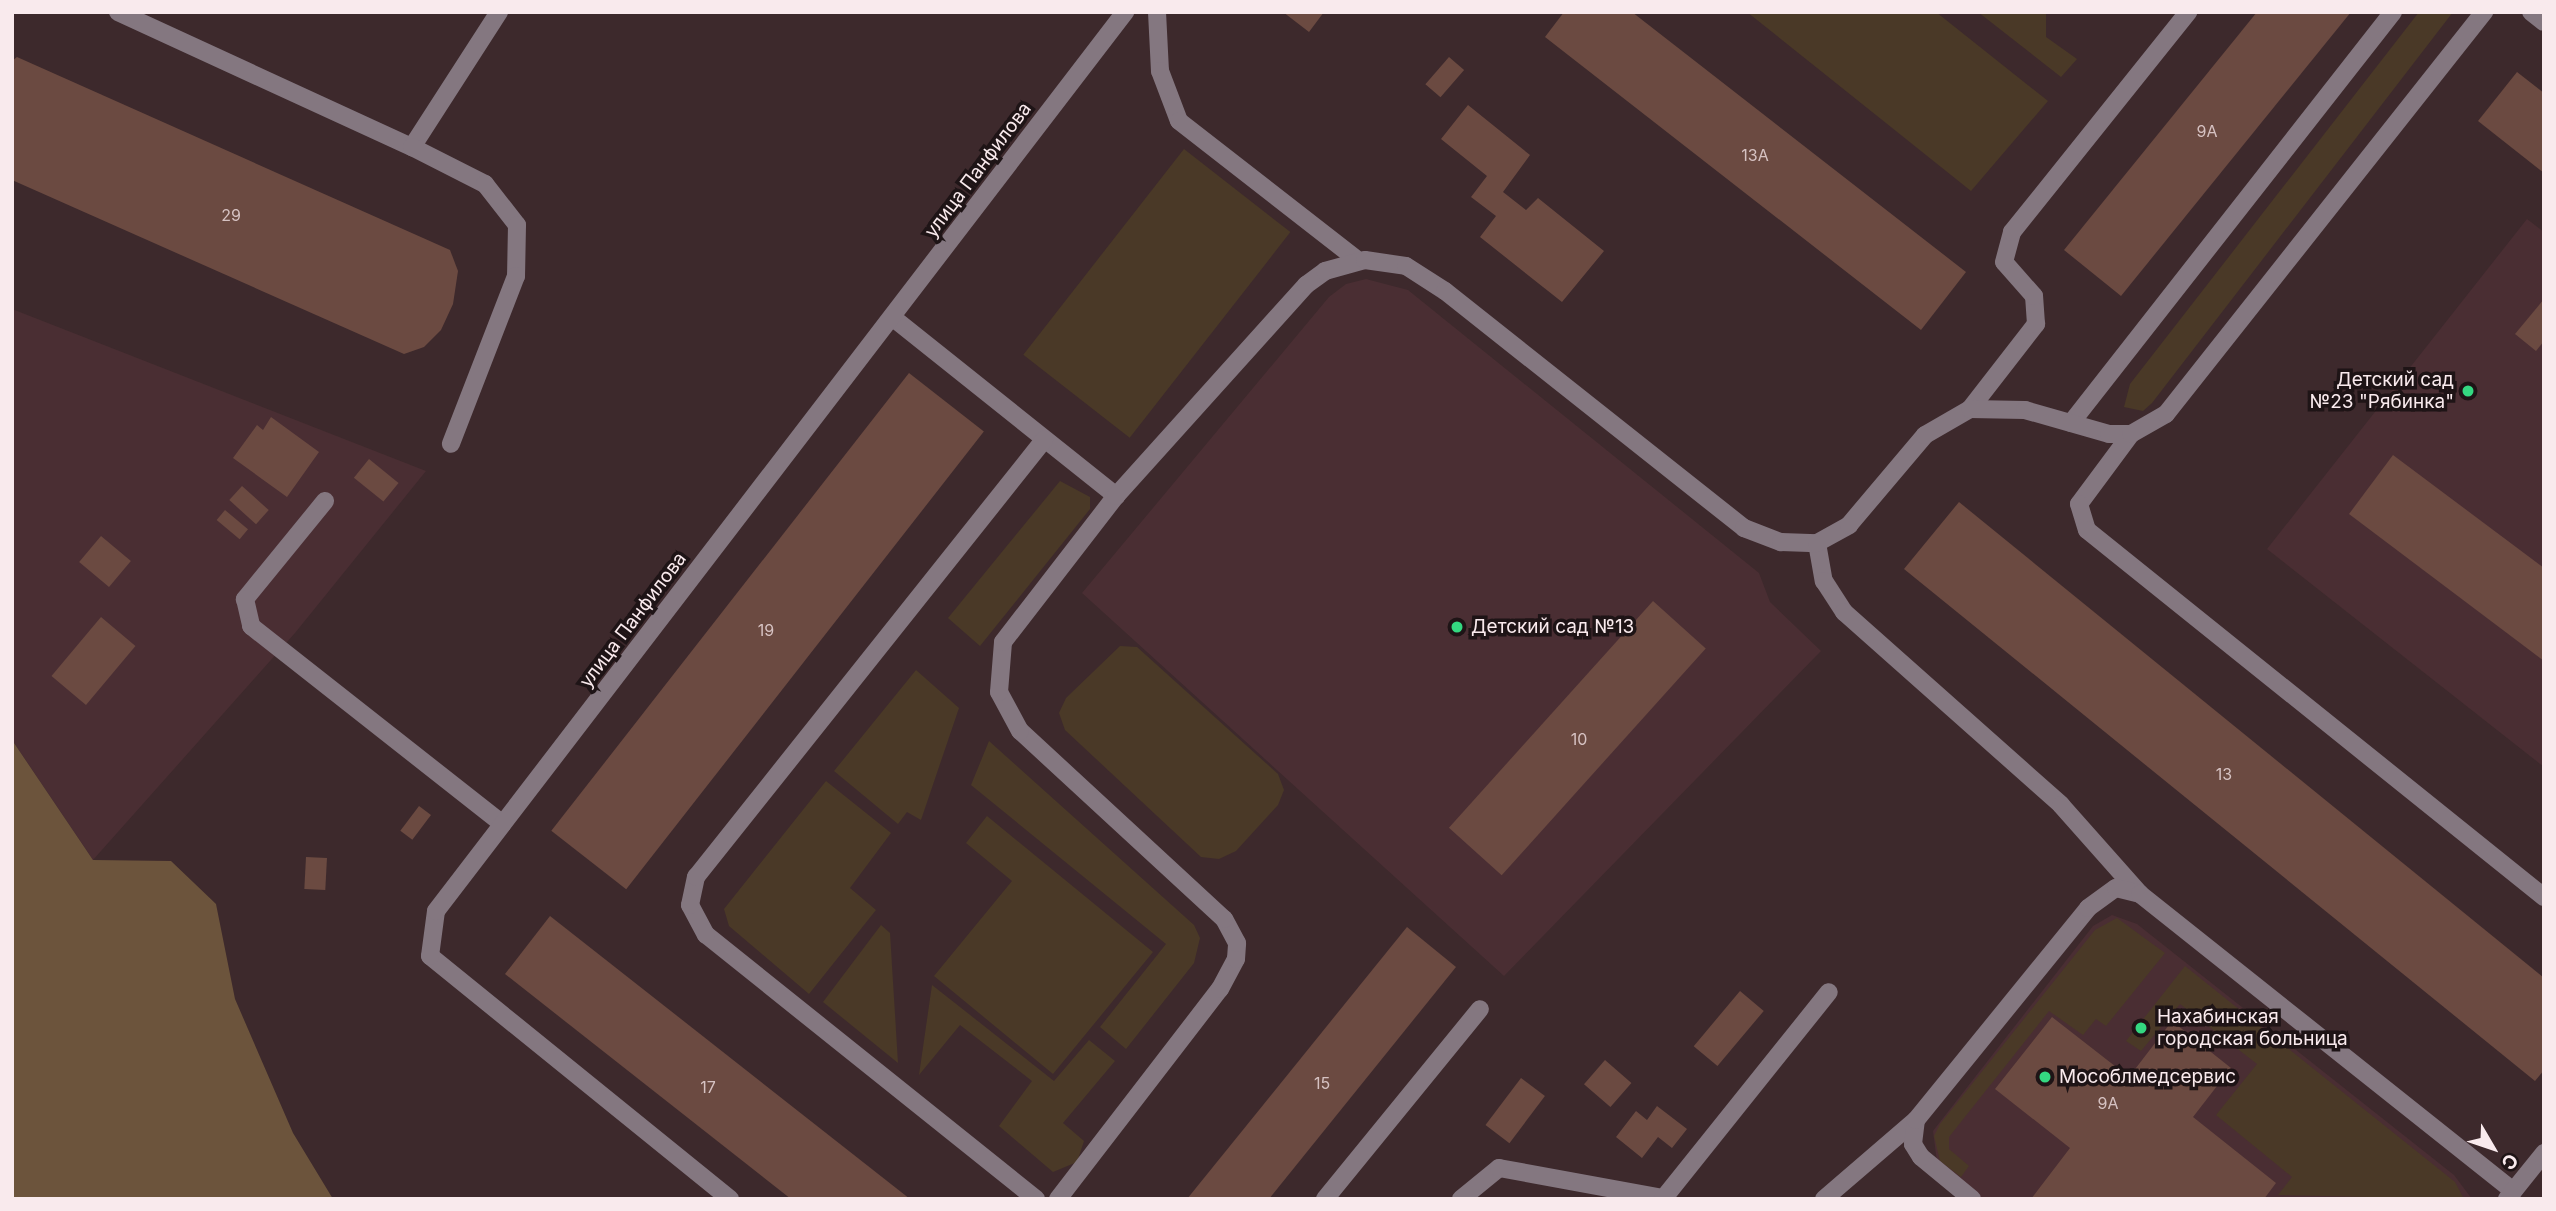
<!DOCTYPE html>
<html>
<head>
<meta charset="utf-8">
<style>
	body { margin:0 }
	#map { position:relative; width:2556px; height:1211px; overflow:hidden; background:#3d292c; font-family:Inter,sans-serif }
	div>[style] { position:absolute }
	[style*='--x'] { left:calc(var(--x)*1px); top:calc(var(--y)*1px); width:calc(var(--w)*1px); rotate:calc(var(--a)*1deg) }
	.built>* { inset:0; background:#4a2e33 }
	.green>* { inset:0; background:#4a3927; transform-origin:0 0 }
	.forest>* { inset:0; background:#6c543c }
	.building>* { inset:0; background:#6b4a41; transform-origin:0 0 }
	.minor>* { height:18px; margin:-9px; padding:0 9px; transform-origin:9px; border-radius:9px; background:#847780 }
	.dots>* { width:19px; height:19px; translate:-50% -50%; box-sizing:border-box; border:4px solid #1e1416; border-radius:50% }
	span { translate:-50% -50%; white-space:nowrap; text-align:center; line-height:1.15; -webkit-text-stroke:7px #1e1416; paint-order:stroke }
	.number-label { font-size:16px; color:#d6c2c2 }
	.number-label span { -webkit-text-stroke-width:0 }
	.street-label { font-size:19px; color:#f9eaed }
	.poi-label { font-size:19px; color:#f9eaed }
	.right { translate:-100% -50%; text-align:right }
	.left { translate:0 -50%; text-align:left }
	.frame { position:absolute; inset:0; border:14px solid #f9eaed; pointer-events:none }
	.north { position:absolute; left:2458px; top:1113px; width:70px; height:70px; -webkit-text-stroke:5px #1e1416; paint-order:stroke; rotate:129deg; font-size:19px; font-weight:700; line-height:28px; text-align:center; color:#f9eaed }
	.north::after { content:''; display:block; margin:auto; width:24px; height:32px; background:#f9eaed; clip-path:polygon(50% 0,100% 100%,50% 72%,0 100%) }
</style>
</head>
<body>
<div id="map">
	<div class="built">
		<div style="clip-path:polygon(2527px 219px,2544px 232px,2544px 767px,2267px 549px)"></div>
		<div style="clip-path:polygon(1366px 279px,1408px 290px,1759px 573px,1770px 602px,1821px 651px,1504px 976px,1082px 593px,1329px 297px,1346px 284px)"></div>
		<div style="clip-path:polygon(12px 309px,426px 471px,295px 633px,93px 860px,12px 740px)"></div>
		<div style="clip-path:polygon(2112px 915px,2137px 924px,2454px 1175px,2472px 1199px,1982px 1199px,1937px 1162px,1933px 1131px,2093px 926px)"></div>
	</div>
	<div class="green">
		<div style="clip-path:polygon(1747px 12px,1936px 12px,2048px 101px,1971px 191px)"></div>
		<div style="clip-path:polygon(1978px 12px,2046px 12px,2046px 37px,2077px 59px,2061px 77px)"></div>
		<div style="clip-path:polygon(2419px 12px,2453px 12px,2152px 403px,2143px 411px,2124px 407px,2130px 384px)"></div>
		<div style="left:1184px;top:149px;width:135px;height:261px;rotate:38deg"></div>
		<div style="clip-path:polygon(1060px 481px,1090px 497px,1090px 509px,980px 646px,948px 618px)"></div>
		<div style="clip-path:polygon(1120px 646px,1137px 647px,1278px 774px,1284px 790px,1278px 805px,1236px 851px,1219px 859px,1201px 857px,1065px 730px,1059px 713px,1066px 698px)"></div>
		<div style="clip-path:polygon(916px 670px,959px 708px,921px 820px,907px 812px,898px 824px,834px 771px)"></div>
		<div style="clip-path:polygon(989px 741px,1194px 925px,1200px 938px,1194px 963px,1126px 1049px,1100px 1027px,1166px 944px,971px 785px)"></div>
		<div style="clip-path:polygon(826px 781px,891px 833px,850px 888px,876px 910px,809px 994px,729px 926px,724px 909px)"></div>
		<div style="clip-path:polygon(987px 816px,1153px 952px,1053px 1074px,934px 976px,1012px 881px,966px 843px)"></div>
		<div style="clip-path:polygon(2117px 918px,2165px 953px,2106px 1026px,2096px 1019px,2083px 1035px,2049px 1011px,1949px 1137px,1949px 1149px,1969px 1166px,1961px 1177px,1940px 1161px,1934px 1136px,1940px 1124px,2095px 930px)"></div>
		<div style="clip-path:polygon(881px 925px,890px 933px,898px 1063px,823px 1002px)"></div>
		<div style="clip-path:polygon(2185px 966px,2455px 1182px,2464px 1199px,2278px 1195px,2292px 1177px,2216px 1115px,2257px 1064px,2180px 1004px,2141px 1051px,2126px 1041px)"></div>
		<div style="clip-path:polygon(932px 985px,1054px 1081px,1089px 1040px,1115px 1061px,1063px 1123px,1084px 1141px,1077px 1162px,1053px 1172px,999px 1126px,1032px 1081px,960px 1025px,919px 1075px)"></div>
	</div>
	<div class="forest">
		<div style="clip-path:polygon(12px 740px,93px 860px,171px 861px,216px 904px,235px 999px,293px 1133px,333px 1199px,12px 1199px)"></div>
	</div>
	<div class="building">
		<div style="clip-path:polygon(1283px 12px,1324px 12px,1309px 32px)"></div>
		<div style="clip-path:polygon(1564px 12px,1632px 12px,1966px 272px,1921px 330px,1545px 37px)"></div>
		<div style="clip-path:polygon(2257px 12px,2351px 12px,2121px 296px,2064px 250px)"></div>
		<div style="clip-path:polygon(17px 57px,450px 250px,458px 271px,453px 304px,441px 330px,424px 347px,404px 354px,12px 180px,12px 61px)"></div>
		<div style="left:1449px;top:57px;width:20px;height:36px;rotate:41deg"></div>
		<div style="clip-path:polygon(2517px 72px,2544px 93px,2544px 173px,2478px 121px)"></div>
		<div style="clip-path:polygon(1468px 105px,1530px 155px,1503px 192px,1526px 210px,1538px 198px,1604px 251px,1562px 302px,1480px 237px,1496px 216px,1471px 197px,1487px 176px,1441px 139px)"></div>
		<div style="clip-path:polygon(2544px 299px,2544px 341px,2536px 351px,2515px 334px)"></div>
		<div style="left:909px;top:373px;width:95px;height:581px;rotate:38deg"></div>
		<div style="clip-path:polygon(271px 417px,319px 452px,287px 497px,233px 458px,257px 425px,263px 430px)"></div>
		<div style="clip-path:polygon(2393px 455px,2544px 568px,2544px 661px,2349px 514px)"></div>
		<div style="left:369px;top:459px;width:38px;height:24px;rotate:39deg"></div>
		<div style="left:242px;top:486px;width:36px;height:19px;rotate:42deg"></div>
		<div style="clip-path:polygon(1959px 502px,2544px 978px,2544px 1070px,2535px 1081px,1904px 569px)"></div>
		<div style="left:225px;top:510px;width:30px;height:13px;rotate:40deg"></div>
		<div style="left:101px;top:536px;width:39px;height:34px;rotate:40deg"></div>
		<div style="left:1653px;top:601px;width:71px;height:305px;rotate:42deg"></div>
		<div style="left:101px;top:617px;width:45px;height:77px;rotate:40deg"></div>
		<div style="left:419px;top:806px;width:15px;height:31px;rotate:37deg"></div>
		<div style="left:306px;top:857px;width:21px;height:32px;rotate:3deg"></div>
		<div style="clip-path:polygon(550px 916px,910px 1199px,791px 1199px,505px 974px)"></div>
		<div style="clip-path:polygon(1407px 927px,1456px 967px,1269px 1199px,1187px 1199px)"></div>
		<div style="left:1740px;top:991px;width:31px;height:72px;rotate:40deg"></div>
		<div style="clip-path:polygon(2052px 1017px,2129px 1077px,2172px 1021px,2231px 1068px,2193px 1117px,2276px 1183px,2264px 1199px,2031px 1199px,2070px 1148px,1995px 1089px)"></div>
		<div style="left:1605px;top:1060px;width:35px;height:32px;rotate:41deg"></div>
		<div style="left:1521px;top:1078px;width:30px;height:59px;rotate:37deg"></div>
		<div style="clip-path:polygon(1657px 1106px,1687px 1129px,1672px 1148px,1658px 1137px,1642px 1158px,1616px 1137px,1636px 1111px,1647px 1120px)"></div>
	</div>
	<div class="minor">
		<div style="--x:118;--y:12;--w:324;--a:24.7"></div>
		<div style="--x:412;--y:147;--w:161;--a:-57.2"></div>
		<div style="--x:1157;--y:12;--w:59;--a:87.1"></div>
		<div style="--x:1160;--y:71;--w:53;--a:69.2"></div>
		<div style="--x:1179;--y:121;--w:228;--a:37.9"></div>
		<div style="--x:2531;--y:12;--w:16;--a:38"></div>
		<div style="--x:412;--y:147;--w:82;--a:26.9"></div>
		<div style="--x:485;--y:184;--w:52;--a:52"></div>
		<div style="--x:517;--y:225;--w:51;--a:91.1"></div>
		<div style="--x:516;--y:276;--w:180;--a:111.2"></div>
		<div style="--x:892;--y:317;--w:287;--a:38.6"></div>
		<div style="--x:1970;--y:409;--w:108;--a:-52.2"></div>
		<div style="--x:2036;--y:324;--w:28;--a:-94"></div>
		<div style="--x:2034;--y:296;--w:45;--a:-131.4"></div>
		<div style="--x:2004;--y:262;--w:31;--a:-75"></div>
		<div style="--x:2012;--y:232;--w:282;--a:-51.3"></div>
		<div style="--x:2071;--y:423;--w:522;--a:-51.92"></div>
		<div style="--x:2131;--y:434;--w:87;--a:126.6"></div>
		<div style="--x:2079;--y:504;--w:27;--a:73"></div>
		<div style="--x:2087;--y:530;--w:586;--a:38.77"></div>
		<div style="--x:325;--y:501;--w:127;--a:129.2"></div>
		<div style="--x:245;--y:599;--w:28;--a:77"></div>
		<div style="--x:251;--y:626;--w:320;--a:38.2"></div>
		<div style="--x:1817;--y:543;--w:39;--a:80"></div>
		<div style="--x:1824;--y:581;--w:37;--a:57"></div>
		<div style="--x:1844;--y:612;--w:290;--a:41.6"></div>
		<div style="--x:2061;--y:805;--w:119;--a:48.4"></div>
		<div style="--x:730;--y:1199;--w:386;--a:-141"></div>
		<div style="--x:430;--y:956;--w:45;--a:-82.4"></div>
		<div style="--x:436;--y:911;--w:1133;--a:-52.53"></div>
		<div style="--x:1036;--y:1199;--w:423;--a:-141.3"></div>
		<div style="--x:706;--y:935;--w:34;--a:-118"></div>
		<div style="--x:690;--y:905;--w:29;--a:-78"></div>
		<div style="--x:696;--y:877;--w:559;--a:-51.47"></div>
		<div style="--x:1058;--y:1199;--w:265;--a:-52.4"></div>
		<div style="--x:1220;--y:989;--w:34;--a:-62"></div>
		<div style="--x:1236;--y:959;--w:16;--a:-86"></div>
		<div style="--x:1237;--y:943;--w:27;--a:-118"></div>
		<div style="--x:1224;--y:919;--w:277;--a:-137.3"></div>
		<div style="--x:1020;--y:731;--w:44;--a:-118.3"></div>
		<div style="--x:999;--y:692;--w:50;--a:-85.4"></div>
		<div style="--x:1003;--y:642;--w:185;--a:-52.3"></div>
		<div style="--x:1116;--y:496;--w:284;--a:-48"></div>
		<div style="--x:1306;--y:285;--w:24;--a:-36"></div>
		<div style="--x:1325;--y:271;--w:41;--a:-15.4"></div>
		<div style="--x:1365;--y:260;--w:41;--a:8.3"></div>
		<div style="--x:1406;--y:266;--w:46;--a:32.7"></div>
		<div style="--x:1445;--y:291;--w:382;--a:38.4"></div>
		<div style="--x:1744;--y:528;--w:40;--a:21"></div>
		<div style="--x:1781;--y:542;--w:36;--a:2"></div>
		<div style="--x:1817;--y:543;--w:37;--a:-29"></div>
		<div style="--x:1849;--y:525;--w:118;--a:-49.8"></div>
		<div style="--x:1925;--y:435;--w:52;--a:-30"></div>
		<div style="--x:1970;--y:409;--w:55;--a:1"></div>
		<div style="--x:2025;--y:410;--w:87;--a:15.9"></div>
		<div style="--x:2109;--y:434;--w:22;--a:0"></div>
		<div style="--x:2131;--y:434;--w:40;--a:-29.7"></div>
		<div style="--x:2166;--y:414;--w:513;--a:-51.65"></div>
		<div style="--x:1325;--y:1199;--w:245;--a:-50.8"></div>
		<div style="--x:1461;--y:1199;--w:49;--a:-39.2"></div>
		<div style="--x:1499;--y:1168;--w:167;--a:10.4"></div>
		<div style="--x:1663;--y:1199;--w:265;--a:-51.3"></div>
		<div style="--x:1824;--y:1199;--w:121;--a:-40.7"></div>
		<div style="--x:1972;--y:1199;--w:66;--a:-140.5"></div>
		<div style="--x:1921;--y:1157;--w:15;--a:-122"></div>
		<div style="--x:1913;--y:1144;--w:24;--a:-83"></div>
		<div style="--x:1916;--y:1120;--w:273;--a:-50.9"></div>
		<div style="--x:2088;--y:908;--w:34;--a:-36"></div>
		<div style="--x:2116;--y:888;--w:25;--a:14"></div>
		<div style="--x:2140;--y:894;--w:477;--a:38.5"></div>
		<div style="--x:2507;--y:1199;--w:59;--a:-51.2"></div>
	</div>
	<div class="dots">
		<div style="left:2468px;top:391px;background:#34d881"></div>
		<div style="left:1457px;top:627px;background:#34d881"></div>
		<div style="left:2141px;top:1028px;background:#34d881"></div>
		<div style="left:2045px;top:1077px;background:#34d881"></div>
	</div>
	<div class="number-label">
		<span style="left:2207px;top:131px">9А</span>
		<span style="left:1755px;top:155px">13А</span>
		<span style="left:231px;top:215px">29</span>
		<span style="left:766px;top:630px">19</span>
		<span style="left:1579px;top:739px">10</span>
		<span style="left:2224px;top:774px">13</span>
		<span style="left:1322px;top:1083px">15</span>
		<span style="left:708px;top:1087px">17</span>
		<span style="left:2108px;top:1103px">9А</span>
	</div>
	<div class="street-label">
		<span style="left:978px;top:170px;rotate:-53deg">улица Панфилова</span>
		<span style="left:633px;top:620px;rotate:-53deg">улица Панфилова</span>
	</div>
	<div class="poi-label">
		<span class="right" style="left:2454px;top:391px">Детский сад<br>№23 "Рябинка"</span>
		<span class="left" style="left:1471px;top:627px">Детский сад №13</span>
		<span class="left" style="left:2157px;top:1028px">Нахабинская<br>городская больница</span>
		<span class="left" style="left:2059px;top:1077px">Мособлмедсервис</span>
	</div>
	<div class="frame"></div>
	<div class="north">С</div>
</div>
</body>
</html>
